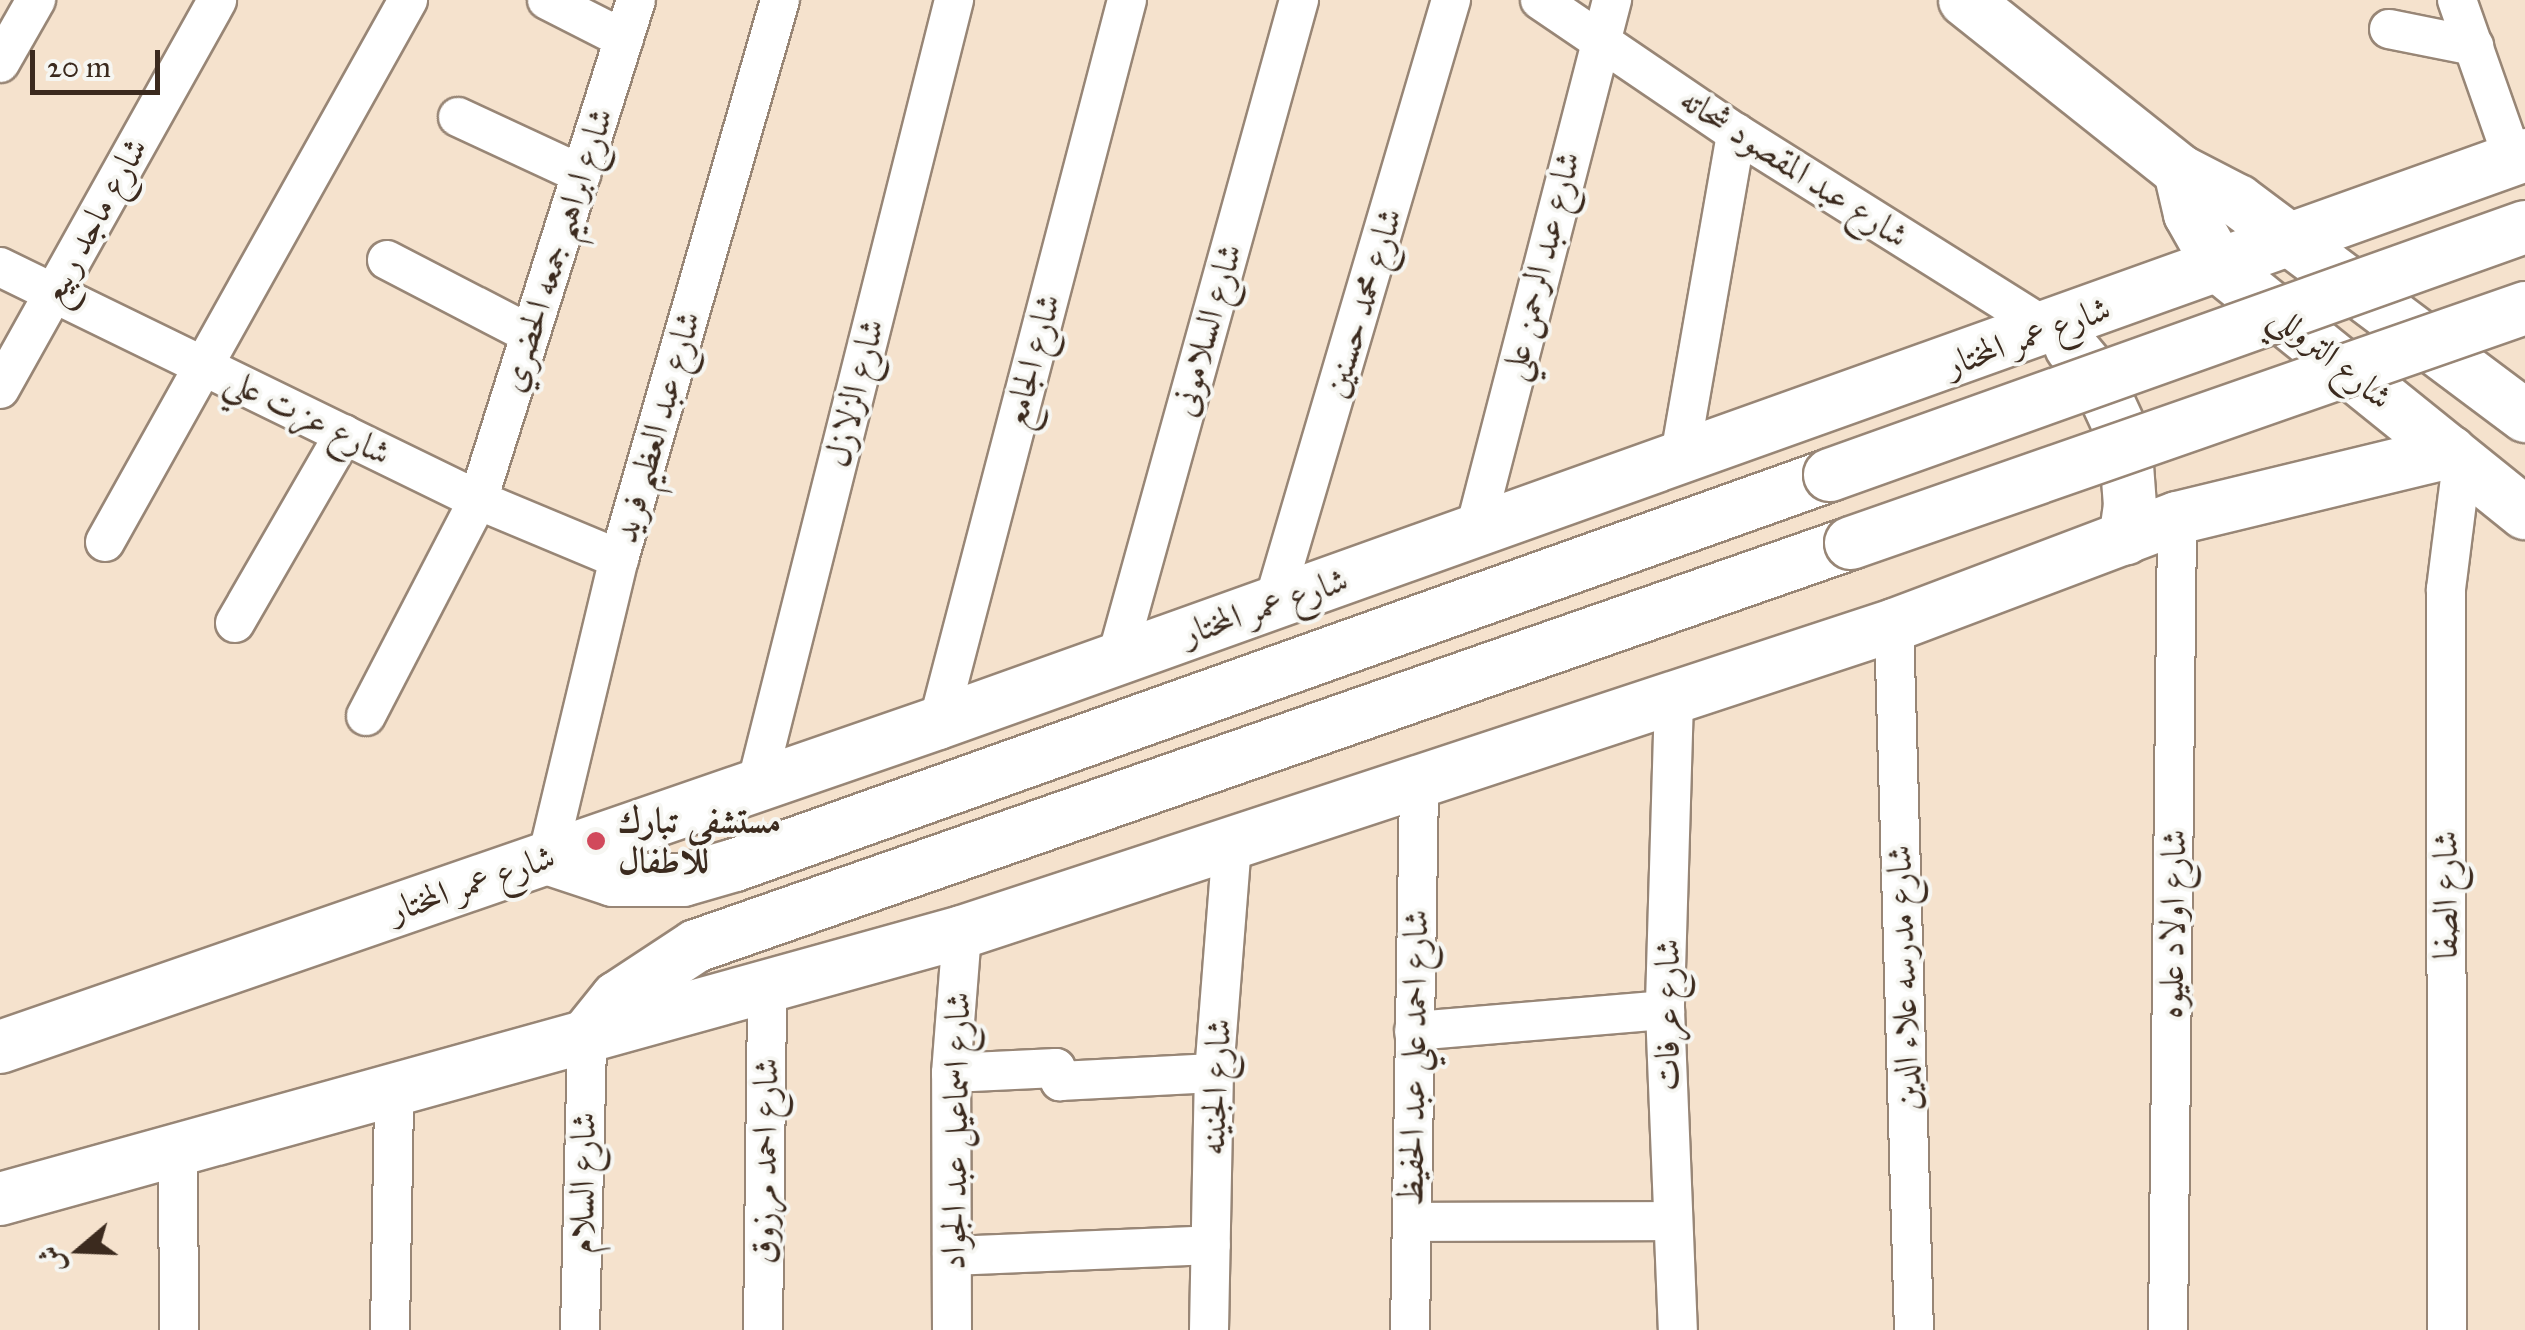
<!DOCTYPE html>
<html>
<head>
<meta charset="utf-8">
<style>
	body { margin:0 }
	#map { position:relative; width:2525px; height:1330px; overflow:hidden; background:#f5e2cd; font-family:"IM FELL Great Primer",Amiri,serif }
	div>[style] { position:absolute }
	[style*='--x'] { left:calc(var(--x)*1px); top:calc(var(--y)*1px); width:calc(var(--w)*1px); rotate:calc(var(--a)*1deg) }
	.roads { filter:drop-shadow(2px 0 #988676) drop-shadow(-2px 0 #988676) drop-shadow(0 2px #988676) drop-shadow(0 -2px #988676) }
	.street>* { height:38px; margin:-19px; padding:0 19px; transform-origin:19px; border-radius:19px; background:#fff }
	.secondary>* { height:52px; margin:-26px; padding:0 26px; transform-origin:26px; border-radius:26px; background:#fff }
	.bridges { filter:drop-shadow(2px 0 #988676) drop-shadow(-2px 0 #988676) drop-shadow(0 2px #988676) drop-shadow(0 -2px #988676) }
	.secondary-bridge>* { height:52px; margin:-26px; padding:0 26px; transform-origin:26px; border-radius:26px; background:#fff }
	.dots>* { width:28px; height:28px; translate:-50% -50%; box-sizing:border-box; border:5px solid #f6f6f2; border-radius:50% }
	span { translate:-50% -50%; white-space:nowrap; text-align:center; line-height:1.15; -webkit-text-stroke:8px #f6f6f2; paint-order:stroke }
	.street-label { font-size:35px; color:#3b2a1e }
	.poi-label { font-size:35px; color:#3b2a1e; font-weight:700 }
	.left { translate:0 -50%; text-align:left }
	.north { position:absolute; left:30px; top:1200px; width:100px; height:100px; -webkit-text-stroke:8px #f6f6f2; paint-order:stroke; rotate:251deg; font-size:28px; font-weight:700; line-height:40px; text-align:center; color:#3b2a1e }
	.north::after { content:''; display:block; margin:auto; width:35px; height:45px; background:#3b2a1e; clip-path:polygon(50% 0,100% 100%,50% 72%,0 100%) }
	.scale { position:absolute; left:30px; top:50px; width:130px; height:45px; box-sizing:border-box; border:5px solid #3b2a1e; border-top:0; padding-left:12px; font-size:30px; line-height:35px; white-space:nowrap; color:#3b2a1e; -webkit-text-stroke:8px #f6f6f2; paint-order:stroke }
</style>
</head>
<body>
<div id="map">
	<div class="roads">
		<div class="street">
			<div style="--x:547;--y:0;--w:86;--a:26.9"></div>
			<div style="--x:1540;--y:0;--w:237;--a:34.2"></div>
			<div style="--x:1736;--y:133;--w:371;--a:32.1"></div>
			<div style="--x:2457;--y:0;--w:169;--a:70.6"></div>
			<div style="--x:2389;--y:29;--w:87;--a:11.3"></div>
			<div style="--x:0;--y:63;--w:73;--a:-60.3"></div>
			<div style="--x:458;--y:117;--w:136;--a:24.9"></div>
			<div style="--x:387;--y:260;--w:161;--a:27.4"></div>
			<div style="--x:0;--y:267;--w:532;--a:25.99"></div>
			<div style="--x:478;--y:500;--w:153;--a:22.7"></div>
			<div style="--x:0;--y:389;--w:445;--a:-60.8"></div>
			<div style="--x:1679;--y:461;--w:333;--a:-80.1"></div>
			<div style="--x:1474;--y:533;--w:551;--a:-75.48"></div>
			<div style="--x:105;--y:542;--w:621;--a:-60.79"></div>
			<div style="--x:1273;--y:604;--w:630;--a:-73.58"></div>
			<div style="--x:235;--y:623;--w:218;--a:-60"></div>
			<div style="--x:1894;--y:625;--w:705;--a:88.38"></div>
			<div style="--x:1116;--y:660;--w:685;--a:-74.5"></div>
			<div style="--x:1674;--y:700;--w:310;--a:91.7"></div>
			<div style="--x:1665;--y:1010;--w:320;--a:87.7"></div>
			<div style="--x:366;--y:716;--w:243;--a:-62.6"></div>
			<div style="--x:478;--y:500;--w:524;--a:-72.46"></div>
			<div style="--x:938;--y:723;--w:747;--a:-75.35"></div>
			<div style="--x:756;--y:786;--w:811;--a:-75.86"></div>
			<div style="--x:547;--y:858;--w:308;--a:-76.5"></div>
			<div style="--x:619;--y:559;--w:582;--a:-73.93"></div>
			<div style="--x:1414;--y:1031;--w:252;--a:-4.8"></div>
			<div style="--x:951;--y:1073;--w:105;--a:-2.7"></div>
			<div style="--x:1056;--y:1068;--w:14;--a:73"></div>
			<div style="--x:1060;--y:1081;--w:154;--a:-3"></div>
			<div style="--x:178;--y:1149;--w:181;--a:89.7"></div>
			<div style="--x:1412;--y:1222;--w:260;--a:-0.2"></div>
			<div style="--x:952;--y:1256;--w:259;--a:-2.4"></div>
			<div style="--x:390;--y:1330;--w:241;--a:-89"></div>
			<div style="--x:580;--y:1330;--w:295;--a:-88.6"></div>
			<div style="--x:763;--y:1330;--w:338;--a:-89.3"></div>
			<div style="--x:952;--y:1330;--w:257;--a:-90.2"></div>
			<div style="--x:951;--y:1073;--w:141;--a:-85.5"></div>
			<div style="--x:1209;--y:1330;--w:257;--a:-88.9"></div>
			<div style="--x:1214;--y:1073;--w:229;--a:-85.5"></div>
			<div style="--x:1410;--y:1330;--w:544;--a:-89.05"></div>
			<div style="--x:2168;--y:1330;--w:812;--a:-89.36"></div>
			<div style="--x:2447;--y:1330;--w:741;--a:-90.08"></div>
			<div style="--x:2446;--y:589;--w:128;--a:-82.8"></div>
		</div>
		<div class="secondary">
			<div style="--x:1965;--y:0;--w:275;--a:38.5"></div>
			<div style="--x:2180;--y:171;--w:65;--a:27.3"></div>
			<div style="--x:2238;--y:201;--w:359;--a:36.8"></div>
			<div style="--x:2180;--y:171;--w:44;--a:76.9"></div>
			<div style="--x:2190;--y:214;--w:61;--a:60.5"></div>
			<div style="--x:2220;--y:267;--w:392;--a:38.9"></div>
			<div style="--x:2071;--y:347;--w:40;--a:50"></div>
			<div style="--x:2097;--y:378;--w:67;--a:65.3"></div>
			<div style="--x:2125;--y:439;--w:66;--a:85.7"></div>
			<div style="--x:2130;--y:505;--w:34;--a:98"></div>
			<div style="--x:547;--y:858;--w:70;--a:18.4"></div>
			<div style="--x:613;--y:880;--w:70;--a:0"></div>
			<div style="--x:683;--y:880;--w:54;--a:-16.1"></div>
			<div style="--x:735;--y:865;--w:1162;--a:-19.6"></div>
			<div style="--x:587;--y:1035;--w:48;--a:-51"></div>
			<div style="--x:617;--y:998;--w:95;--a:-33.4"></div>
			<div style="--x:696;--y:946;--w:1223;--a:-19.23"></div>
			<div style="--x:0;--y:1047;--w:992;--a:-19.06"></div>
			<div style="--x:938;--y:723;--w:1686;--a:-19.69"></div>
			<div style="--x:0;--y:1199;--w:998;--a:-15.51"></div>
			<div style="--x:962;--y:932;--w:981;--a:-18.23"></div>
			<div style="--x:1894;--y:625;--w:303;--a:-20.7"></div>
			<div style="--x:2177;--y:518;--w:281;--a:-13.6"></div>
		</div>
	</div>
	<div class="bridges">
		<div class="secondary-bridge">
			<div style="--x:1830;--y:475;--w:738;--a:-19.64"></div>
			<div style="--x:1851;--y:543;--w:714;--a:-19.22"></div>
		</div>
	</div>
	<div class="dots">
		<div style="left:596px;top:841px;background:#d1495b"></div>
	</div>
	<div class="street-label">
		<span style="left:1794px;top:168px;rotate:33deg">شارع عبد المقصود شحاته</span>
		<span style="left:94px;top:221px;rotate:-61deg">شارع ماجد ربيع</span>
		<span style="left:557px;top:250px;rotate:-72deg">شارع ابراهيم جمعه الحضري</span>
		<span style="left:1541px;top:266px;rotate:-76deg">شارع عبد الرحمن علي</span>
		<span style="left:1363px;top:303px;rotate:-73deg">شارع محمد حسنين</span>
		<span style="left:1207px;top:330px;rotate:-74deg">شارع السلامونى</span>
		<span style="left:2028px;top:337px;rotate:-20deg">شارع عمر المختار</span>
		<span style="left:2331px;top:357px;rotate:39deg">شارع التروللي</span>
		<span style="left:1032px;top:361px;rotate:-75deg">شارع الجامع</span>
		<span style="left:855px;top:393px;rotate:-76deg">شارع الزلازل</span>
		<span style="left:308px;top:417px;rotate:26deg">شارع عزت علي</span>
		<span style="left:657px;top:427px;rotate:-74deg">شارع عبد العظيم فريد</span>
		<span style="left:1265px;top:607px;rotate:-19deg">شارع عمر المختار</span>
		<span style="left:472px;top:884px;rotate:-19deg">شارع عمر المختار</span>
		<span style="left:2446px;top:895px;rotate:-90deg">شارع الصفا</span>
		<span style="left:2173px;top:924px;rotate:-89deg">شارع اولاد عليوه</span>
		<span style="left:1904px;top:978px;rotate:-92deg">شارع مدرسه علاء الدين</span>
		<span style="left:1668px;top:1015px;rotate:-90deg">شارع عرفات</span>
		<span style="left:1414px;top:1058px;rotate:-89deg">شارع احمد علي عبد الحفيظ</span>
		<span style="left:1216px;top:1087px;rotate:-87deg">شارع الجنينه</span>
		<span style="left:956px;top:1131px;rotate:-89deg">شارع اسماعيل عبد الجواد</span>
		<span style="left:765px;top:1161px;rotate:-89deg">شارع احمد مرزوق</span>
		<span style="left:583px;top:1183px;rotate:-89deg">شارع السلام</span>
	</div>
	<div class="poi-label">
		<span class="left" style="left:618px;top:841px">مستشفى تبارك<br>للاطفال</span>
	</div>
	<div class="north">ش</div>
	<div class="scale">20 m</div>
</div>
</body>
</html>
